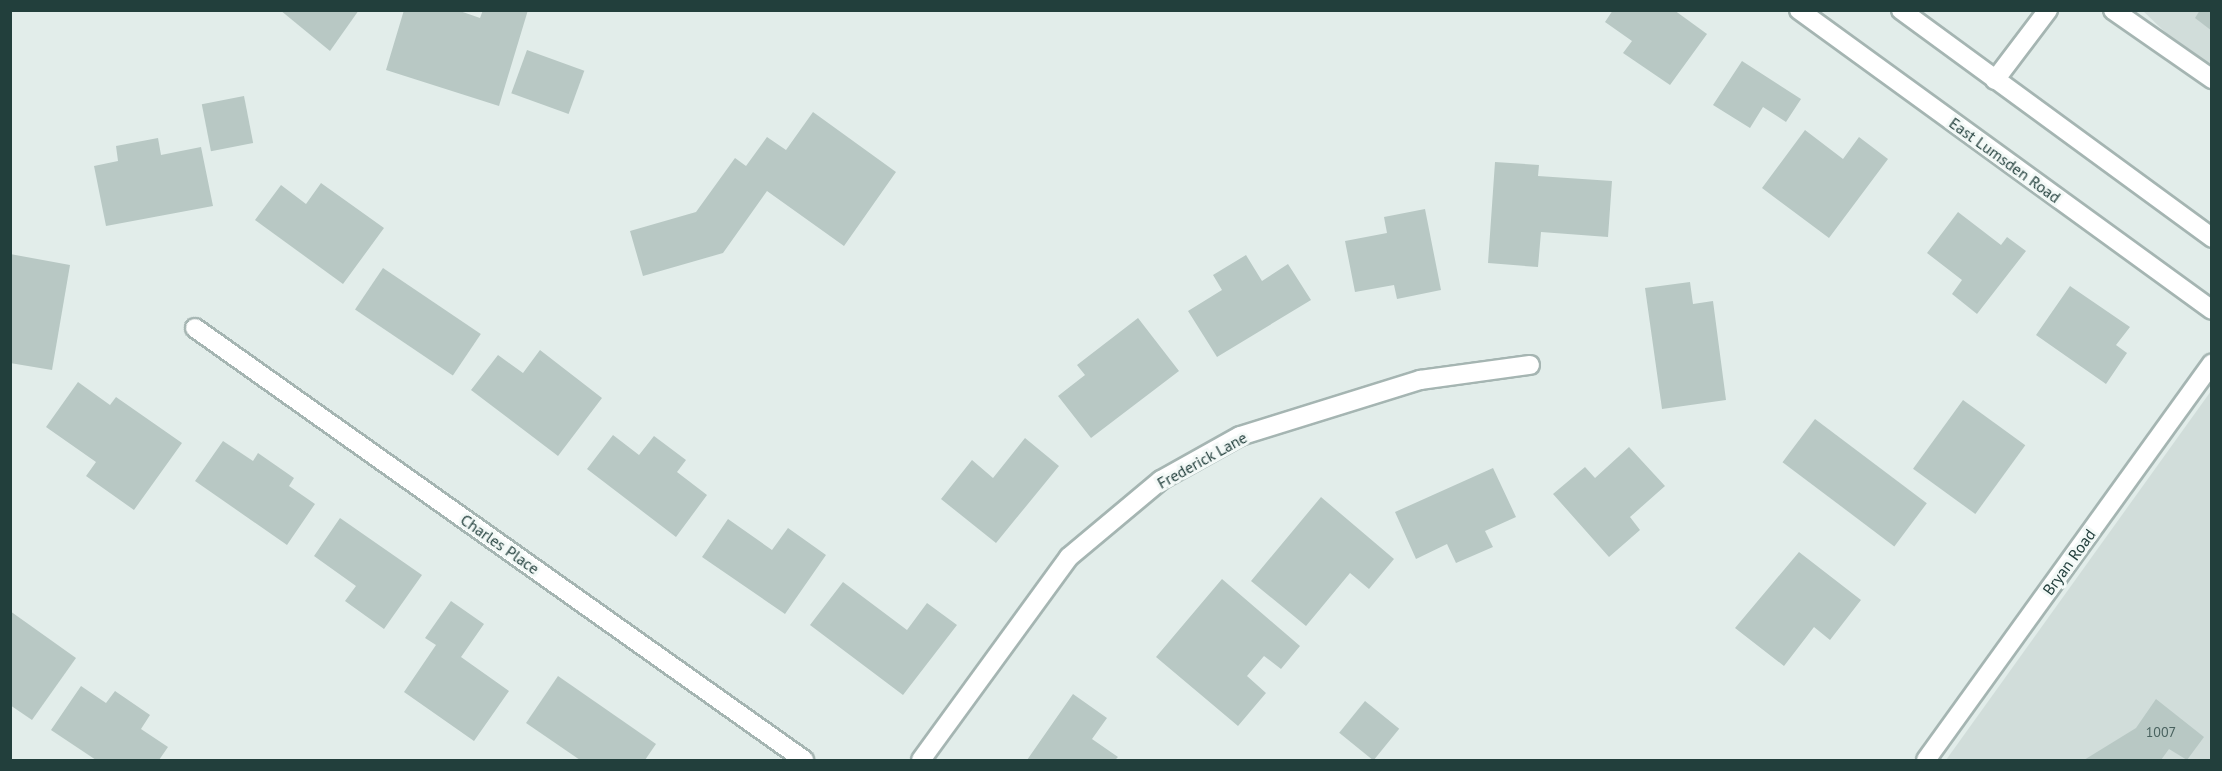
<!DOCTYPE html>
<html>
<head>
<meta charset="utf-8">
<style>
	body { margin:0 }
	#map { position:relative; width:2222px; height:771px; overflow:hidden; background:#e2edea; font-family:"PT Sans",sans-serif }
	div>[style] { position:absolute }
	[style*='--x'] { left:calc(var(--x)*1px); top:calc(var(--y)*1px); width:calc(var(--w)*1px); rotate:calc(var(--a)*1deg) }
	.built>* { inset:0; background:#d1ddda }
	.building>* { inset:0; background:#b8c8c4; transform-origin:0 0 }
	.roads { filter:drop-shadow(2px 0 #a5b5b2) drop-shadow(-2px 0 #a5b5b2) drop-shadow(0 2px #a5b5b2) drop-shadow(0 -2px #a5b5b2) }
	.lane>* { height:18px; margin:-9px; padding:0 9px; transform-origin:9px; border-radius:9px; background:#fff }
	.street>* { height:18px; margin:-9px; padding:0 9px; transform-origin:9px; border-radius:9px; background:#fff }
	.secondary>* { height:18px; margin:-9px; padding:0 9px; transform-origin:9px; border-radius:9px; background:#fff }
	span { translate:-50% -50%; white-space:nowrap; text-align:center; line-height:1.15; -webkit-text-stroke:6px #f3f9f7; paint-order:stroke }
	.number-label { font-size:14px; color:#48615e }
	.number-label span { -webkit-text-stroke-width:0 }
	.street-label { font-size:16px; color:#223f3c }
	.frame { position:absolute; inset:0; border:12px solid #223f3c; pointer-events:none }
</style>
</head>
<body>
<div id="map">
	<div class="built">
		<div style="clip-path:polygon(2143px 11px,2211px 11px,2211px 76px)"></div>
		<div style="clip-path:polygon(2211px 391px,2211px 760px,1946px 760px)"></div>
	</div>
	<div class="building">
		<div style="clip-path:polygon(280px 10px,359px 10px,330px 51px)"></div>
		<div style="clip-path:polygon(404px 10px,457px 10px,480px 18px,483px 10px,528px 10px,499px 106px,386px 70px)"></div>
		<div style="clip-path:polygon(1613px 10px,1674px 10px,1707px 34px,1670px 85px,1623px 53px,1632px 41px,1605px 22px)"></div>
		<div style="clip-path:polygon(2200px 10px,2212px 10px,2212px 31px,2195px 18px)"></div>
		<div style="left:527px;top:50px;width:61px;height:46px;rotate:20deg"></div>
		<div style="clip-path:polygon(1742px 61px,1801px 99px,1786px 122px,1763px 107px,1750px 128px,1713px 105px)"></div>
		<div style="left:244px;top:96px;width:48px;height:43px;rotate:79deg"></div>
		<div style="clip-path:polygon(813px 112px,896px 172px,844px 246px,767px 191px,723px 253px,643px 276px,630px 231px,696px 212px,735px 158px,746px 166px,767px 137px,786px 150px)"></div>
		<div style="clip-path:polygon(1805px 130px,1843px 159px,1859px 137px,1888px 159px,1829px 238px,1762px 188px)"></div>
		<div style="clip-path:polygon(158px 138px,161px 155px,201px 147px,213px 206px,106px 226px,94px 166px,118px 161px,116px 146px)"></div>
		<div style="clip-path:polygon(1495px 162px,1539px 165px,1538px 176px,1612px 181px,1608px 237px,1541px 232px,1538px 267px,1488px 263px)"></div>
		<div style="clip-path:polygon(321px 183px,384px 228px,343px 284px,255px 220px,281px 185px,306px 204px)"></div>
		<div style="clip-path:polygon(1425px 209px,1441px 290px,1397px 299px,1394px 285px,1355px 292px,1345px 241px,1387px 233px,1384px 217px)"></div>
		<div style="clip-path:polygon(1958px 212px,2001px 245px,2007px 237px,2026px 251px,1977px 314px,1952px 294px,1962px 280px,1927px 253px)"></div>
		<div style="clip-path:polygon(10px 254px,70px 265px,52px 370px,10px 363px)"></div>
		<div style="clip-path:polygon(1246px 255px,1262px 281px,1288px 264px,1311px 300px,1217px 357px,1188px 311px,1222px 290px,1213px 275px)"></div>
		<div style="left:383px;top:268px;width:118px;height:50px;rotate:34deg"></div>
		<div style="clip-path:polygon(1690px 282px,1693px 304px,1713px 301px,1726px 400px,1662px 409px,1645px 288px)"></div>
		<div style="clip-path:polygon(2070px 286px,2130px 327px,2116px 345px,2127px 353px,2106px 384px,2036px 335px)"></div>
		<div style="clip-path:polygon(1138px 318px,1179px 371px,1091px 438px,1058px 396px,1085px 375px,1077px 365px)"></div>
		<div style="clip-path:polygon(540px 350px,602px 398px,558px 456px,471px 390px,498px 355px,523px 373px)"></div>
		<div style="clip-path:polygon(78px 382px,110px 405px,116px 397px,182px 443px,134px 510px,86px 476px,96px 462px,46px 427px)"></div>
		<div style="left:1963px;top:400px;width:77px;height:85px;rotate:36deg"></div>
		<div style="left:1815px;top:419px;width:140px;height:54px;rotate:37deg"></div>
		<div style="clip-path:polygon(613px 435px,639px 455px,654px 436px,686px 460px,677px 472px,707px 495px,676px 537px,587px 469px)"></div>
		<div style="clip-path:polygon(1025px 438px,1059px 466px,996px 543px,941px 499px,972px 460px,993px 478px)"></div>
		<div style="clip-path:polygon(223px 441px,253px 461px,258px 453px,294px 478px,289px 486px,315px 504px,287px 545px,195px 481px)"></div>
		<div style="clip-path:polygon(1629px 447px,1665px 486px,1630px 517px,1640px 530px,1609px 557px,1553px 494px,1585px 467px,1595px 478px)"></div>
		<div style="clip-path:polygon(1493px 468px,1516px 517px,1485px 531px,1493px 547px,1456px 563px,1447px 544px,1416px 559px,1395px 512px)"></div>
		<div style="clip-path:polygon(1321px 497px,1394px 559px,1369px 589px,1350px 573px,1306px 626px,1251px 581px)"></div>
		<div style="clip-path:polygon(340px 518px,422px 575px,384px 629px,345px 601px,356px 586px,314px 556px)"></div>
		<div style="clip-path:polygon(728px 519px,772px 550px,788px 528px,826px 555px,785px 614px,702px 557px)"></div>
		<div style="clip-path:polygon(1799px 552px,1861px 600px,1830px 640px,1814px 627px,1784px 666px,1735px 628px)"></div>
		<div style="clip-path:polygon(1222px 579px,1300px 646px,1281px 669px,1264px 656px,1247px 676px,1266px 693px,1238px 726px,1156px 657px)"></div>
		<div style="clip-path:polygon(843px 582px,907px 630px,927px 603px,957px 625px,903px 695px,810px 625px)"></div>
		<div style="clip-path:polygon(451px 601px,484px 624px,461px 657px,509px 691px,474px 741px,404px 692px,436px 645px,425px 638px)"></div>
		<div style="clip-path:polygon(10px 611px,76px 658px,32px 720px,10px 705px)"></div>
		<div style="clip-path:polygon(558px 676px,656px 744px,645px 760px,580px 760px,526px 723px)"></div>
		<div style="clip-path:polygon(81px 686px,106px 703px,115px 691px,150px 715px,141px 729px,168px 747px,159px 760px,96px 760px,51px 730px)"></div>
		<div style="clip-path:polygon(1073px 694px,1107px 718px,1092px 739px,1118px 757px,1115px 760px,1027px 760px)"></div>
		<div style="clip-path:polygon(2156px 699px,2204px 737px,2187px 760px,2169px 749px,2161px 760px,2084px 760px,2136px 728px)"></div>
		<div style="left:1365px;top:701px;width:44px;height:41px;rotate:39deg"></div>
	</div>
	<div class="roads">
		<div class="lane">
			<div style="--x:2113;--y:10;--w:121;--a:34.9"></div>
			<div style="--x:1995;--y:80;--w:88;--a:-52.9"></div>
		</div>
		<div class="street">
			<div style="--x:195;--y:328;--w:747;--a:35.35"></div>
			<div style="--x:921;--y:760;--w:251;--a:-53.9"></div>
			<div style="--x:1069;--y:557;--w:120;--a:-39.9"></div>
			<div style="--x:1161;--y:480;--w:90;--a:-29.1"></div>
			<div style="--x:1240;--y:436;--w:189;--a:-17.3"></div>
			<div style="--x:1420;--y:380;--w:111;--a:-7.8"></div>
		</div>
		<div class="secondary">
			<div style="--x:1799;--y:10;--w:510;--a:35.99"></div>
			<div style="--x:1901;--y:10;--w:386;--a:36.2"></div>
			<div style="--x:1926;--y:760;--w:489;--a:-54.2"></div>
		</div>
	</div>
	<div class="number-label">
		<span style="left:2161px;top:732px">1007</span>
	</div>
	<div class="street-label">
		<span style="left:2005px;top:160px;rotate:36deg">East Lumsden Road</span>
		<span style="left:1202px;top:460px;rotate:-29deg">Frederick Lane</span>
		<span style="left:500px;top:544px;rotate:35deg">Charles Place</span>
		<span style="left:2069px;top:562px;rotate:-54deg">Bryan Road</span>
	</div>
	<div class="frame"></div>
</div>
</body>
</html>
